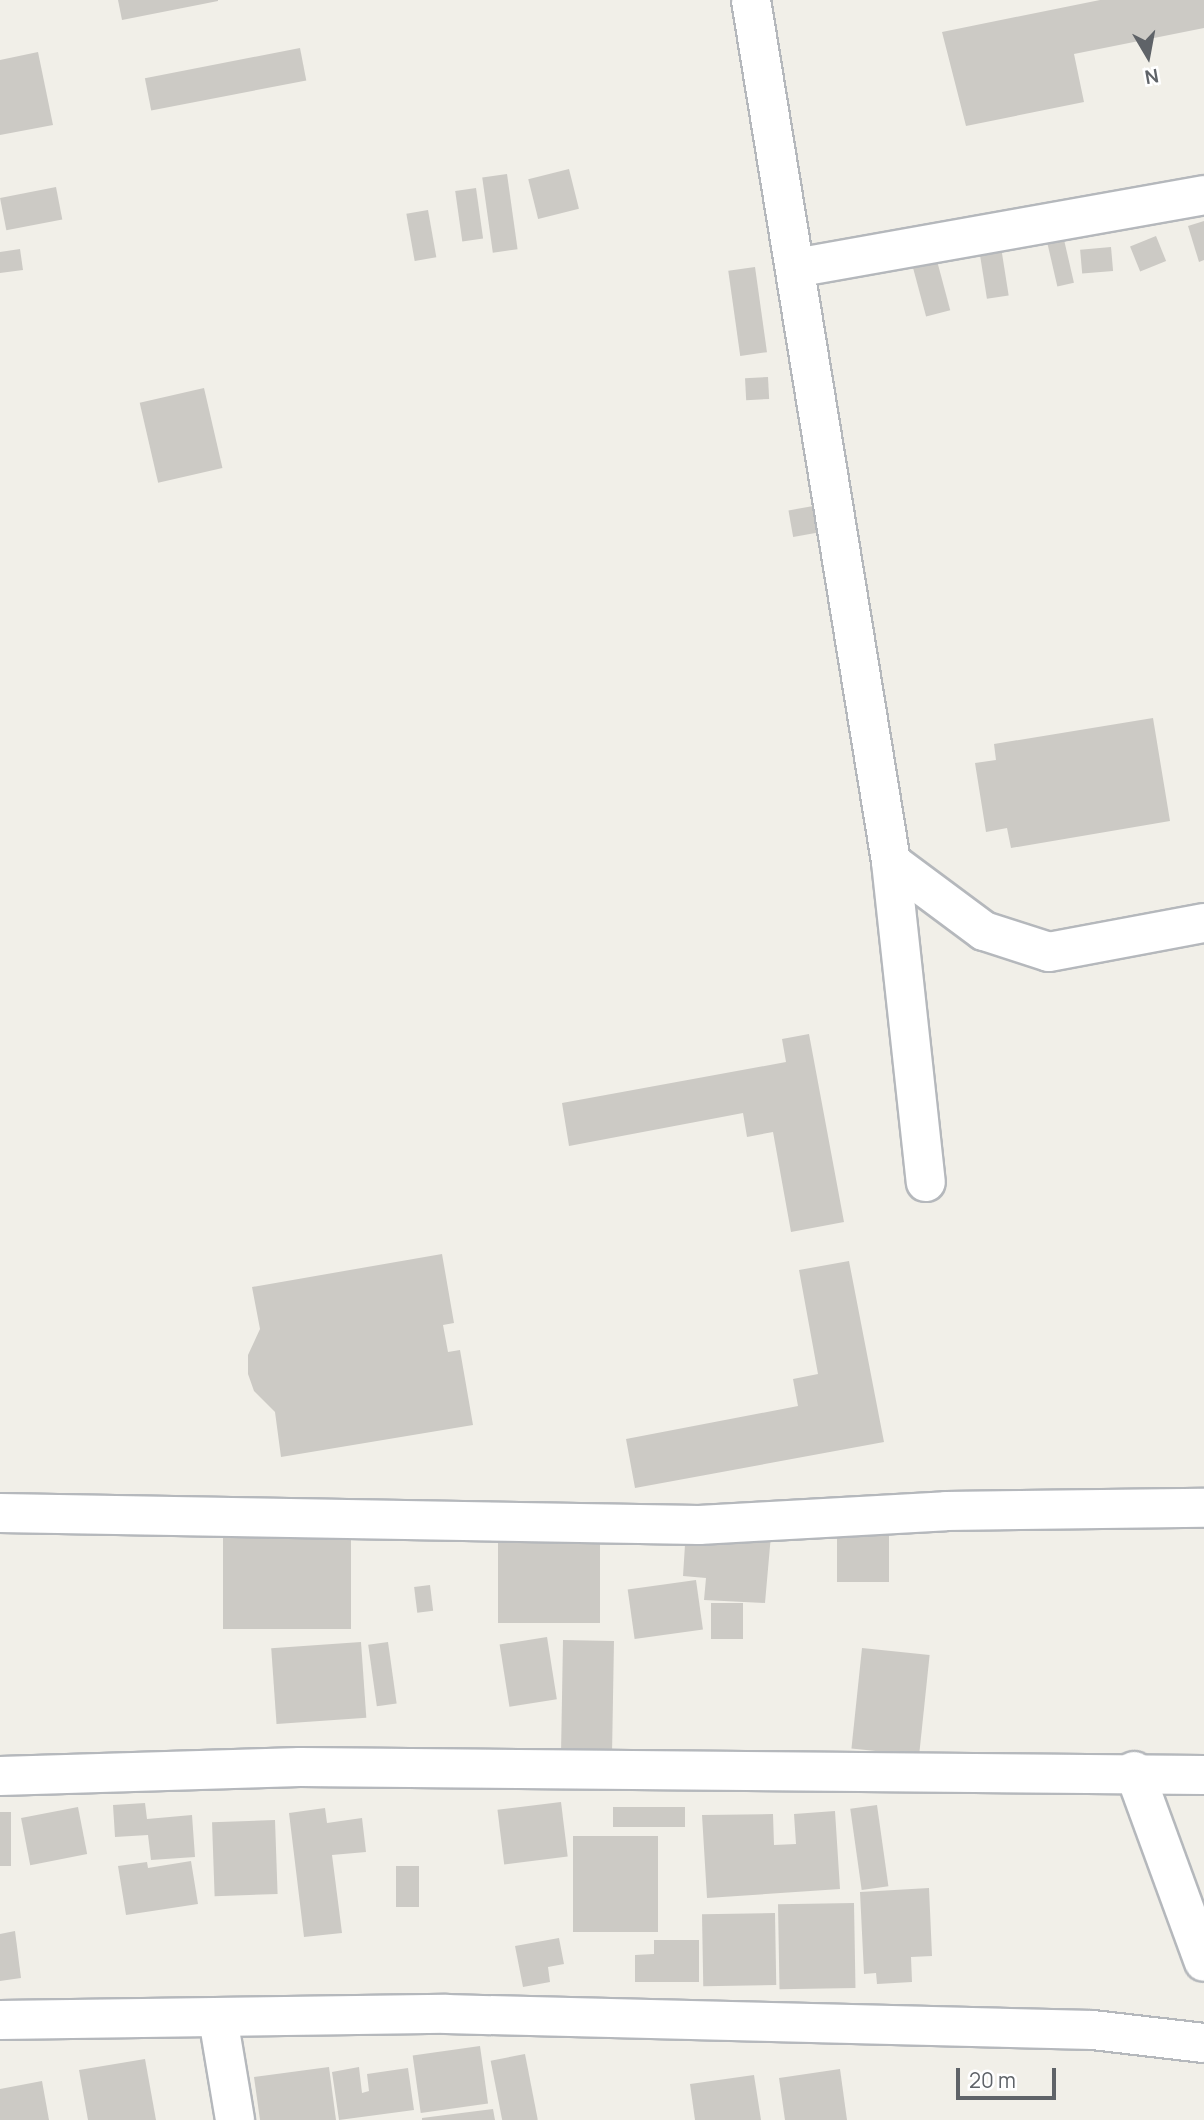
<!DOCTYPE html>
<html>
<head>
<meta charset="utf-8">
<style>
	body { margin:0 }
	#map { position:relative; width:1204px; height:2120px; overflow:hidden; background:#f1efe8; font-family:Manrope,sans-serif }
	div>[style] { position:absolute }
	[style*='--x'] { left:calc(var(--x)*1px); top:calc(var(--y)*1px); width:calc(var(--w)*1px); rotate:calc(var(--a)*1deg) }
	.building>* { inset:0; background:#cccac5; transform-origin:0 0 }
	.roads { filter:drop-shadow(2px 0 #b5b8bc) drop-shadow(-2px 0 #b5b8bc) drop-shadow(0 2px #b5b8bc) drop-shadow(0 -2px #b5b8bc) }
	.minor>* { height:38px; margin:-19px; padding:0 19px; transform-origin:19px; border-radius:19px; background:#fff }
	span { translate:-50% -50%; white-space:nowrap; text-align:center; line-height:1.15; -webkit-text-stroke:5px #fff; paint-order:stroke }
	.north { position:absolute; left:1113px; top:21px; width:70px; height:70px; -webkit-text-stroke:5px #fff; paint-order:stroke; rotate:170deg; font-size:19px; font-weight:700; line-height:28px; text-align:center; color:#5f6368 }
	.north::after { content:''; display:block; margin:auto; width:24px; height:32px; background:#5f6368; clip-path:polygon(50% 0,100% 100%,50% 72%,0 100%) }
	.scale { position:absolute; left:956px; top:2068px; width:100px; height:32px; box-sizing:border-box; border:4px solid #5f6368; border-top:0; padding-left:9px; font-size:21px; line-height:24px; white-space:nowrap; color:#5f6368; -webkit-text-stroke:5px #fff; paint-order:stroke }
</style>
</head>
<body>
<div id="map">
	<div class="building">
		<div style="clip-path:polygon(118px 0,218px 0,218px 1px,122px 20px)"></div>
		<div style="clip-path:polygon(1100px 0,1204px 0,1204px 28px,1074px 54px,1084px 102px,966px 126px,942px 32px)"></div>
		<div style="left:300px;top:48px;width:33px;height:158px;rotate:79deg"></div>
		<div style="clip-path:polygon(38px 52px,53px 125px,0 135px,0 60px)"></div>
		<div style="left:569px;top:169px;width:41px;height:42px;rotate:76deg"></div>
		<div style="left:507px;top:174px;width:76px;height:25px;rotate:82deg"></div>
		<div style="left:56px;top:187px;width:33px;height:57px;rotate:79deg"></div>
		<div style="left:476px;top:188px;width:51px;height:21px;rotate:82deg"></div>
		<div style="left:428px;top:210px;width:48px;height:22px;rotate:80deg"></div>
		<div style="clip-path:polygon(1204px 221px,1204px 260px,1199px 262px,1188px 226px)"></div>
		<div style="left:1062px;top:231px;width:53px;height:17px;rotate:77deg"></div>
		<div style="left:1156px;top:236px;width:27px;height:28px;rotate:68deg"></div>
		<div style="left:1001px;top:247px;width:49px;height:22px;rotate:81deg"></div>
		<div style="left:1111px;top:247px;width:24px;height:31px;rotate:85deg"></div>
		<div style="clip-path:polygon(20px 249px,23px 270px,0 273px,0 252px)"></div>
		<div style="left:936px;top:257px;width:55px;height:25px;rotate:75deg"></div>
		<div style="left:755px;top:267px;width:86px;height:27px;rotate:82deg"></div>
		<div style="left:768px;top:377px;width:22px;height:23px;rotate:87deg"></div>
		<div style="left:204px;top:388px;width:82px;height:66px;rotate:77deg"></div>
		<div style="left:819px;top:505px;width:27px;height:31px;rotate:80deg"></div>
		<div style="clip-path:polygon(1153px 718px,1170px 821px,1011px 848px,1007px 828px,986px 832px,975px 763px,996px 760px,994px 744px)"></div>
		<div style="clip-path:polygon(809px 1034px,844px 1222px,791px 1232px,773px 1132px,747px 1137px,743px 1113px,569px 1146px,562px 1103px,786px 1062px,782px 1039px)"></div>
		<div style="clip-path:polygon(442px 1254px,454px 1323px,443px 1325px,448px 1352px,460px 1350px,473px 1425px,281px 1457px,275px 1412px,254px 1391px,248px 1374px,248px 1355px,260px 1329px,252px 1287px)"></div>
		<div style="clip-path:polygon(849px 1261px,884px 1442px,635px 1488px,626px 1439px,798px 1406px,793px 1379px,818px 1374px,799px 1270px)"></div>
		<div style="clip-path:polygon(686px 1529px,771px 1535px,765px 1603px,704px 1600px,706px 1578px,683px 1576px)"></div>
		<div style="left:498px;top:1530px;width:102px;height:93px"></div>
		<div style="left:223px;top:1531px;width:128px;height:98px"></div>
		<div style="left:837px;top:1534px;width:52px;height:48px"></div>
		<div style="left:696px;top:1580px;width:50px;height:69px;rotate:82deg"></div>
		<div style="left:430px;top:1585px;width:26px;height:16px;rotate:83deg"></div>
		<div style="left:711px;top:1603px;width:32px;height:36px"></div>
		<div style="left:547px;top:1637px;width:63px;height:48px;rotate:81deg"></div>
		<div style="left:563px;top:1640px;width:51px;height:110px;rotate:1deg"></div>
		<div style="left:361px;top:1642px;width:76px;height:90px;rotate:86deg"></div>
		<div style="left:388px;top:1642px;width:62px;height:20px;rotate:82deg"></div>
		<div style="left:862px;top:1648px;width:68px;height:101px;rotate:6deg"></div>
		<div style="left:561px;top:1802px;width:55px;height:64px;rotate:83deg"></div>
		<div style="clip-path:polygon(145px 1803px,147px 1819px,192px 1815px,195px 1857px,151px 1860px,148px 1835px,115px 1837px,113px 1805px)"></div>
		<div style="left:877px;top:1805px;width:82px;height:27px;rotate:82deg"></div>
		<div style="left:78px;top:1807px;width:48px;height:58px;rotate:79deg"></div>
		<div style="left:685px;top:1807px;width:20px;height:72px;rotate:90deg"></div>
		<div style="clip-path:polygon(325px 1808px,327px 1823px,362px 1818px,366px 1852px,332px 1855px,342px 1933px,304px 1937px,289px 1813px)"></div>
		<div style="clip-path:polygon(835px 1811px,840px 1889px,707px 1898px,702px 1815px,773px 1814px,774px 1845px,796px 1844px,794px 1814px)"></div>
		<div style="left:0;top:1812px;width:11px;height:54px"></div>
		<div style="left:275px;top:1820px;width:74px;height:63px;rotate:88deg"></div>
		<div style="left:573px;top:1836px;width:85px;height:96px"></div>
		<div style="clip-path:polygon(191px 1861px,198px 1904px,126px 1915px,118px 1866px,147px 1862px,148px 1868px)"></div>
		<div style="left:396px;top:1866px;width:23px;height:41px"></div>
		<div style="clip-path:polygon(929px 1888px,932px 1956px,911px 1957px,912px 1982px,877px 1984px,876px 1973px,864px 1974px,860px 1892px)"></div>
		<div style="left:854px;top:1903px;width:85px;height:76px;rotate:89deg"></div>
		<div style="left:775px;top:1913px;width:72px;height:73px;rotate:89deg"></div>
		<div style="clip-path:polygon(15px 1931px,21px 1978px,0 1981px,0 1934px)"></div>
		<div style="clip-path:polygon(559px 1938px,564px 1964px,548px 1967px,550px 1982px,523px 1987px,515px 1946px)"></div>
		<div style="clip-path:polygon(654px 1940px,699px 1940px,699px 1982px,635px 1982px,635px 1955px,654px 1954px)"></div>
		<div style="left:480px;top:2046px;width:58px;height:68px;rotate:82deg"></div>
		<div style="left:525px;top:2054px;width:67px;height:35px;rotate:79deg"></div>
		<div style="clip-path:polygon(145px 2059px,156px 2120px,88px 2120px,79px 2070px)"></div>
		<div style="clip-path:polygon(329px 2067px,336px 2120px,260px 2120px,254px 2077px)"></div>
		<div style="clip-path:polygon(359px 2067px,362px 2093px,369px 2091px,367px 2074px,408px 2068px,414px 2110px,339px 2120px,332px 2072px)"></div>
		<div style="clip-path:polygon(840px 2069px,847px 2120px,785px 2120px,779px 2078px)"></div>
		<div style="clip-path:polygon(754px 2075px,761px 2120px,695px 2120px,690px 2084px)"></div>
		<div style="clip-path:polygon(42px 2081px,49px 2120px,0 2120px,0 2089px)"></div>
		<div style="clip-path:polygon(493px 2109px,495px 2120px,422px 2120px,422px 2118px)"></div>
	</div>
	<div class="roads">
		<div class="minor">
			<div style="--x:751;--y:0;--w:873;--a:80.77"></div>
			<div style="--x:891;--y:862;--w:322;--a:83.8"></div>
			<div style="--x:795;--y:268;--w:415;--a:-10.1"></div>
			<div style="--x:891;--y:862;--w:116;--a:36.6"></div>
			<div style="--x:984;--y:931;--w:68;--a:17.9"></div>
			<div style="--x:1049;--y:952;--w:158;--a:-10.6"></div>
			<div style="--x:0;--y:1513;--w:699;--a:0.98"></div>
			<div style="--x:699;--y:1525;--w:247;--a:-3.2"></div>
			<div style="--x:946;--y:1511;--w:258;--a:-0.7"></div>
			<div style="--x:1134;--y:1771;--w:203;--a:69.9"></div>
			<div style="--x:0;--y:1776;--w:300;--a:-1.7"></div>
			<div style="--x:300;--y:1767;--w:904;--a:0.51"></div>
			<div style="--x:218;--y:2018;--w:103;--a:80.5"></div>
			<div style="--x:0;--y:2020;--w:446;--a:-0.8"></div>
			<div style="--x:446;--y:2014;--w:647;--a:1.42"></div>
			<div style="--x:1093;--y:2030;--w:112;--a:6.7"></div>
		</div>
	</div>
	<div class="north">N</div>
	<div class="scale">20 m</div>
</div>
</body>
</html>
